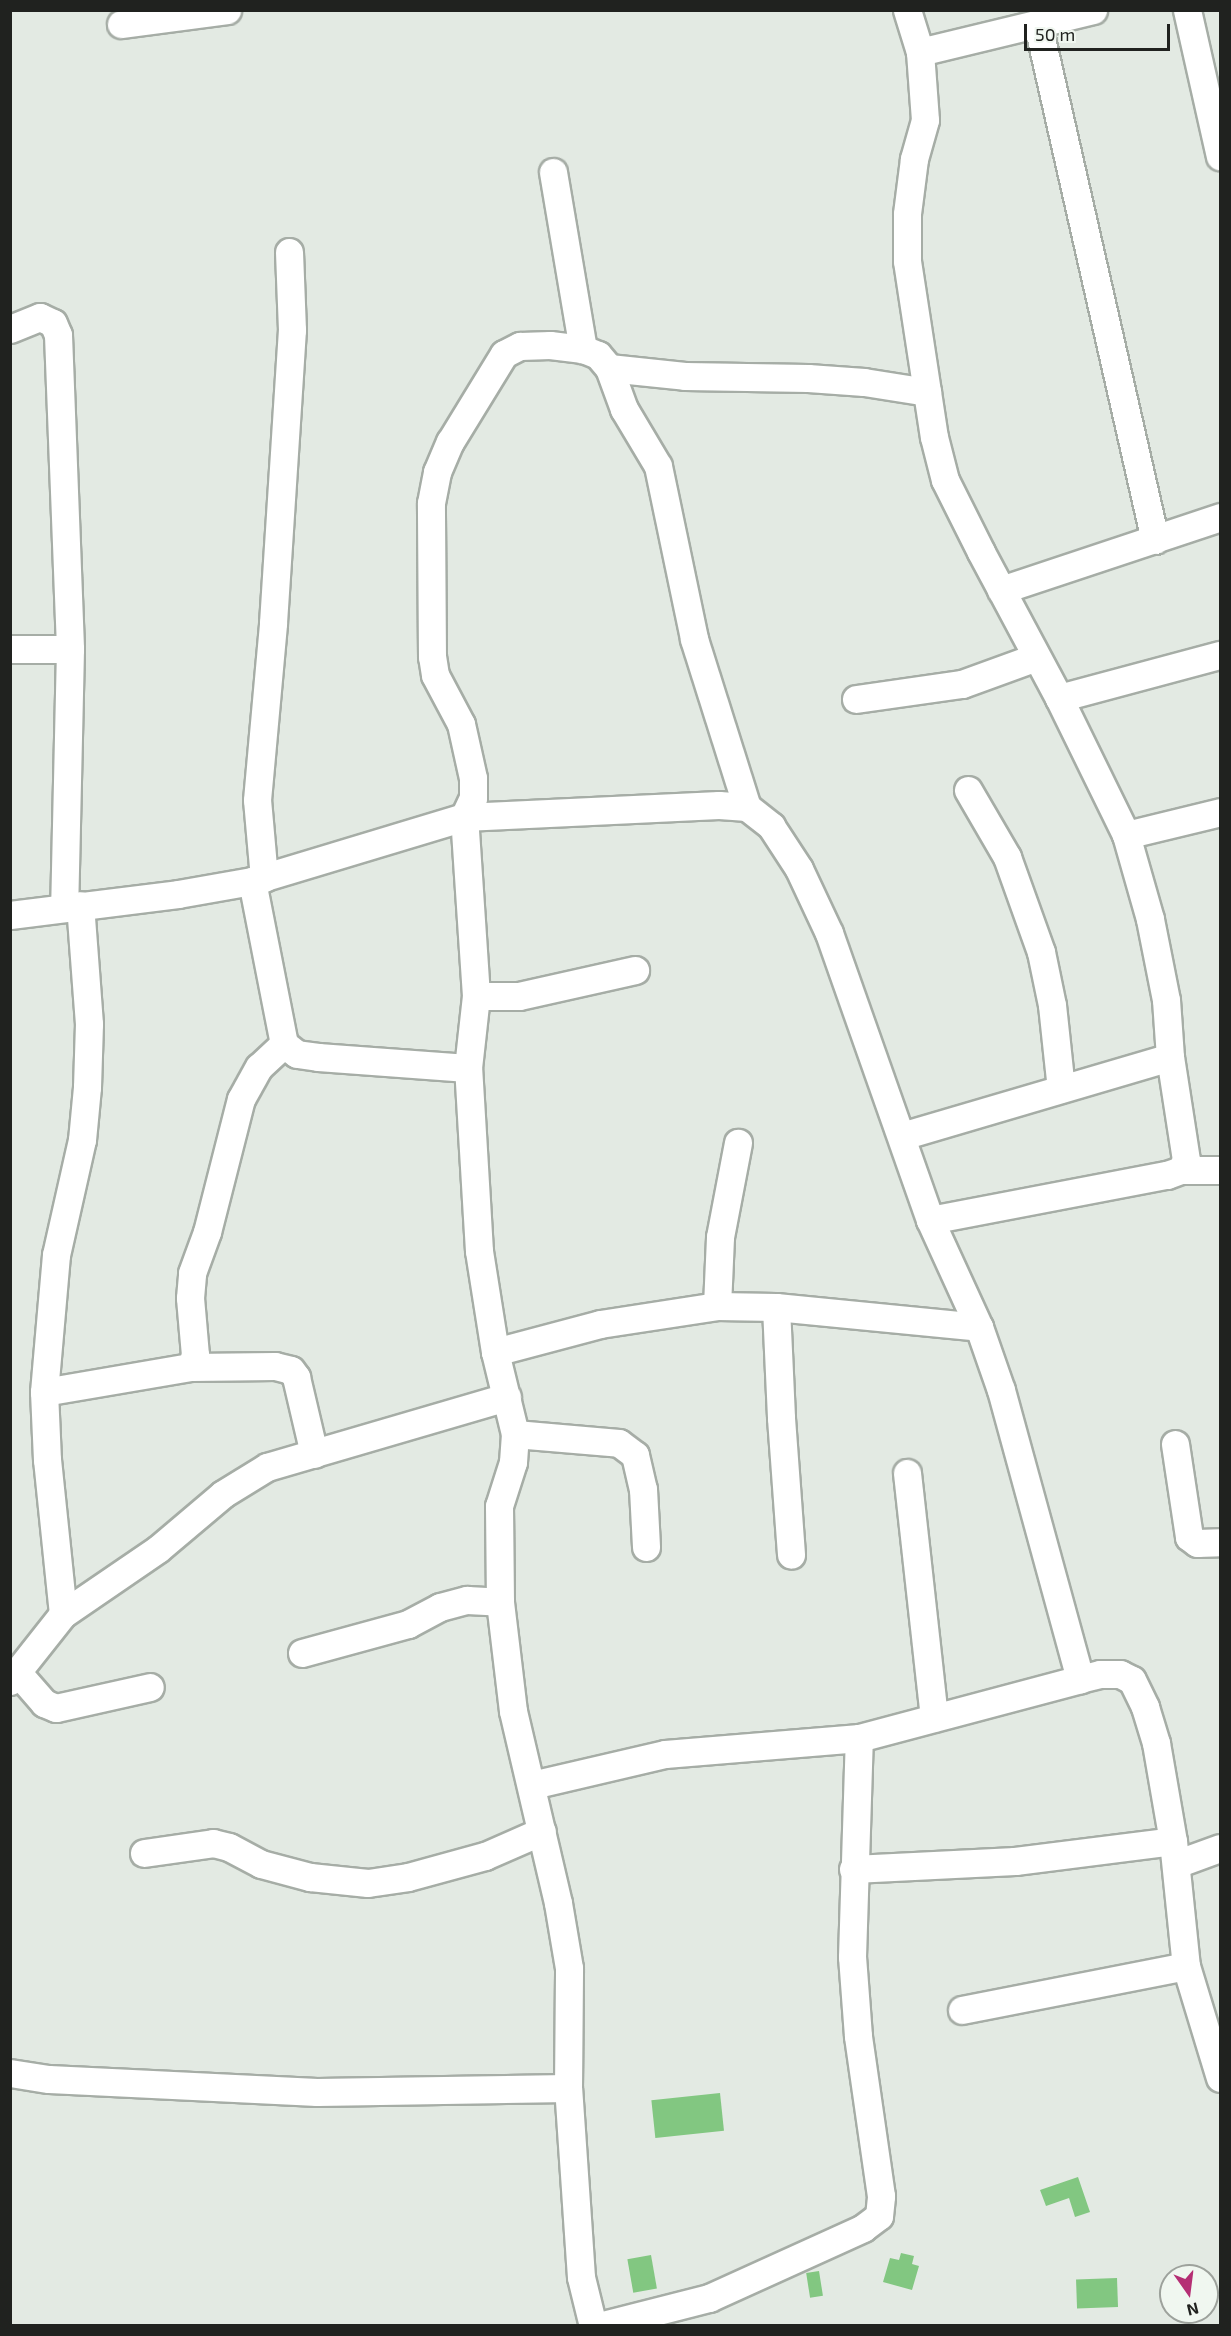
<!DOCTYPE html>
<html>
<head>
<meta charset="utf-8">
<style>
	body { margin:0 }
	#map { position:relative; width:1231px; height:2336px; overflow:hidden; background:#e3eae3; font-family:"Exo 2",sans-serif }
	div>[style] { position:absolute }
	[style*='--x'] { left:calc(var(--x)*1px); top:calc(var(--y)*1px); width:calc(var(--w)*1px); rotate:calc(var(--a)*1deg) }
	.building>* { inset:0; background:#82c781; transform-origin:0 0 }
	.roads { filter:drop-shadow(2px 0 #a6ada6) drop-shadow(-2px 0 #a6ada6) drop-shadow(0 2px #a6ada6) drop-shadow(0 -2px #a6ada6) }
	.minor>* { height:27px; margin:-13.5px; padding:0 13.5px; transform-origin:13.5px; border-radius:13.5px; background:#fff }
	span { translate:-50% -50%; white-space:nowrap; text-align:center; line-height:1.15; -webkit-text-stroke:6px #f0f7f0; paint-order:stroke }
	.frame { position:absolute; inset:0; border:12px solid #20221f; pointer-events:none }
	.north { position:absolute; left:1159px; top:2264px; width:60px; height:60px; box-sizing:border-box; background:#f0f7f0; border:2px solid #9da29c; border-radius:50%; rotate:166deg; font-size:16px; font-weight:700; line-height:24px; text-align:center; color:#20221f }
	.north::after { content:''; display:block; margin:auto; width:21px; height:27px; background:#b52f74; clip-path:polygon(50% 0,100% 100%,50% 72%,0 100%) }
	.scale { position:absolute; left:1024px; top:24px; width:146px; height:27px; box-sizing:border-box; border:3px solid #20221f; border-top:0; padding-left:8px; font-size:18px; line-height:21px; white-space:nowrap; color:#20221f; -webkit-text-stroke:4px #f0f7f0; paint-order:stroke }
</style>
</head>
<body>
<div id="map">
	<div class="building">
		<div style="left:720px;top:2093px;width:38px;height:69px;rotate:84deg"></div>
		<div style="clip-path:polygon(1078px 2177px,1090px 2212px,1075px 2217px,1069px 2198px,1046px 2206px,1040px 2190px)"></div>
		<div style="clip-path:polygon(901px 2253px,914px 2256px,912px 2264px,919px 2266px,912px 2290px,883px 2282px,890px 2258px,899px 2260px)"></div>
		<div style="left:651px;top:2255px;width:34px;height:24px;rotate:80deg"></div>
		<div style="left:819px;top:2271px;width:25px;height:13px;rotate:81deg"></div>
		<div style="left:1117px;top:2278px;width:29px;height:41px;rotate:88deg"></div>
	</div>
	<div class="roads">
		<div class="minor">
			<div style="--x:907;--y:10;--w:44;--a:72.8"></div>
			<div style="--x:920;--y:52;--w:68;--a:85.8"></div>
			<div style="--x:925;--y:120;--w:41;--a:105.8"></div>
			<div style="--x:914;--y:159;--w:55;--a:97.3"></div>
			<div style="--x:907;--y:214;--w:47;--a:90"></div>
			<div style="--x:907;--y:261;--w:178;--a:81.3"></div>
			<div style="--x:934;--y:437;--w:44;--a:75.7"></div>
			<div style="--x:945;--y:480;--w:80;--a:63.4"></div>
			<div style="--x:981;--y:552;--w:166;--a:61.9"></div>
			<div style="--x:1059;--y:698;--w:153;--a:63.9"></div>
			<div style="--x:1126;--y:835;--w:97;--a:-13.7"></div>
			<div style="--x:1187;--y:10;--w:150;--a:77.3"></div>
			<div style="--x:121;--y:24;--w:107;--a:-7.5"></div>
			<div style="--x:1038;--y:25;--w:528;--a:77.2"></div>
			<div style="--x:920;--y:52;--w:178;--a:-13.6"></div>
			<div style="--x:553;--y:172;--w:180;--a:80.4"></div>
			<div style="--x:10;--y:329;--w:32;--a:-22"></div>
			<div style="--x:40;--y:317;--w:14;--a:25"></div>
			<div style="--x:53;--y:323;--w:13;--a:67"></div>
			<div style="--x:58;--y:335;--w:314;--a:87.8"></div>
			<div style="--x:70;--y:649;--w:258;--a:91.3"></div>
			<div style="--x:609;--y:368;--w:76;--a:6"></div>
			<div style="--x:685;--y:376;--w:123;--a:0.9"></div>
			<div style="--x:808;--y:378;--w:56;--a:4.1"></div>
			<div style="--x:864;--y:382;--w:64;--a:9"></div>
			<div style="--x:1001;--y:590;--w:231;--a:-18.4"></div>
			<div style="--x:10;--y:649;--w:60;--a:0"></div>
			<div style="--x:1059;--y:698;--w:167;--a:-15"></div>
			<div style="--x:856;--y:699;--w:107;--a:-8.1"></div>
			<div style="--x:962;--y:684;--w:79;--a:-20"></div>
			<div style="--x:968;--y:790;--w:78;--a:59.8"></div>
			<div style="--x:1007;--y:857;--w:101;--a:70.3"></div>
			<div style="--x:1041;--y:952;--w:54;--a:78.3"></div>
			<div style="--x:1052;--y:1005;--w:84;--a:83.9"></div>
			<div style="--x:264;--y:878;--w:78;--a:-95.1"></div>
			<div style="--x:257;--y:800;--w:178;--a:-84.8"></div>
			<div style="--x:273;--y:623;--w:294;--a:-86.3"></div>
			<div style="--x:292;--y:330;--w:78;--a:-92.2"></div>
			<div style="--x:252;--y:881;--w:166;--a:78.9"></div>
			<div style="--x:284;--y:1044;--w:16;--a:38"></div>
			<div style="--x:297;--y:1054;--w:21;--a:8"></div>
			<div style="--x:318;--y:1057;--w:150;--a:4.2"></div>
			<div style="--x:10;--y:915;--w:169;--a:-7.1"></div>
			<div style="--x:178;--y:894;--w:75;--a:-10"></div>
			<div style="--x:252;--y:881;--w:221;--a:-16.8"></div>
			<div style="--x:464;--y:817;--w:255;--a:-2.7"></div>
			<div style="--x:719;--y:805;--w:28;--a:4"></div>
			<div style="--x:747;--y:807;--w:31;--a:38"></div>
			<div style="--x:771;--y:826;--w:51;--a:56.9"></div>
			<div style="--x:799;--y:869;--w:71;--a:64.9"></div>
			<div style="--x:829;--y:933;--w:304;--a:70.6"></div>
			<div style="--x:930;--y:1220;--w:118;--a:65.4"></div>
			<div style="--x:979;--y:1327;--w:67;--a:70.8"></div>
			<div style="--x:1001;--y:1390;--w:300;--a:74.7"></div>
			<div style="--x:476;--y:996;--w:43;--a:0"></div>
			<div style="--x:519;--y:996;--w:119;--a:-12.6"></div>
			<div style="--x:902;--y:1136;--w:279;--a:-16.4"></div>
			<div style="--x:1181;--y:1170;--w:39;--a:0"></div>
			<div style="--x:930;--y:1220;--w:241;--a:-10.8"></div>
			<div style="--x:1167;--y:1175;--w:15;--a:-20"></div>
			<div style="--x:1181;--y:1170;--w:11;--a:-63"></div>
			<div style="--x:1186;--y:1160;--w:104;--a:-98.8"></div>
			<div style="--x:1170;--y:1057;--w:57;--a:-94"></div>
			<div style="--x:1166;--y:1000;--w:83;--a:-101.2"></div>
			<div style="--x:1150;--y:919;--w:87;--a:-105.9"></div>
			<div style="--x:717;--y:1306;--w:69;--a:-87.5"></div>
			<div style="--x:720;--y:1237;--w:96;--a:-79.2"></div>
			<div style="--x:776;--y:1307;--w:111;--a:87.4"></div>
			<div style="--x:781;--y:1418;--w:137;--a:85.8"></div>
			<div style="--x:495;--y:1352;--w:109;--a:-14.9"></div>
			<div style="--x:600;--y:1324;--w:118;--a:-8.7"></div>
			<div style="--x:717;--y:1306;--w:59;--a:1"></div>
			<div style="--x:776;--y:1307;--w:204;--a:5.6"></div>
			<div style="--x:191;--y:1367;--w:84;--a:-0.7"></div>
			<div style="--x:275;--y:1366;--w:16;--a:14"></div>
			<div style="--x:291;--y:1370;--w:9;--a:54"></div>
			<div style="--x:296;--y:1377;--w:79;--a:76.8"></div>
			<div style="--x:44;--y:1392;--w:149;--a:-9.7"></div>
			<div style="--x:191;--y:1367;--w:13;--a:-72"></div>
			<div style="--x:195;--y:1355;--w:57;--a:-95"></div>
			<div style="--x:190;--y:1298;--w:25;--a:-85"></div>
			<div style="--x:192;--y:1273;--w:44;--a:-69.9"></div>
			<div style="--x:207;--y:1232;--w:137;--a:-75.7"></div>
			<div style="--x:241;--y:1099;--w:37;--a:-61"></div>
			<div style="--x:259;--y:1067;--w:34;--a:-43"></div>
			<div style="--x:515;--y:1434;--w:104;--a:4.9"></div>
			<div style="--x:619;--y:1443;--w:20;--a:37"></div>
			<div style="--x:635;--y:1455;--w:35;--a:77"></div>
			<div style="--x:643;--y:1489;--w:58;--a:87"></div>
			<div style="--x:1175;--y:1444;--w:94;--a:81.4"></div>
			<div style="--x:1189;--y:1537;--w:10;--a:37"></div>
			<div style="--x:1197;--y:1543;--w:23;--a:-2"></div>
			<div style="--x:907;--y:1473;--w:246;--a:83.7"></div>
			<div style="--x:63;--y:1614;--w:155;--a:-95.9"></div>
			<div style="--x:47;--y:1460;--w:68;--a:-92.5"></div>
			<div style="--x:44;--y:1392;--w:138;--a:-85"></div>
			<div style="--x:56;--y:1255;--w:118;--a:-77.3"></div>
			<div style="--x:82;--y:1140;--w:53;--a:-84.6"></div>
			<div style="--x:87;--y:1087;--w:63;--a:-88.2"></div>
			<div style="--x:89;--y:1024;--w:119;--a:-94.3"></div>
			<div style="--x:302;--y:1653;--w:110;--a:-15.3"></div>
			<div style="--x:408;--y:1624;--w:36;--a:-28"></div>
			<div style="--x:440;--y:1607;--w:28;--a:-15"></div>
			<div style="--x:467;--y:1600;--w:33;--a:3"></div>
			<div style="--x:18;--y:1673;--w:40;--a:49"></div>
			<div style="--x:44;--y:1703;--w:13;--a:23"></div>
			<div style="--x:56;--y:1708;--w:96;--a:-12.6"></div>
			<div style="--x:10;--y:1681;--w:85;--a:-51.7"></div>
			<div style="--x:63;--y:1614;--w:115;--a:-34.4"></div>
			<div style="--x:158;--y:1549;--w:85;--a:-40.2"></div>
			<div style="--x:223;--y:1494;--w:52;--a:-31.5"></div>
			<div style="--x:267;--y:1467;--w:250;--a:-16.3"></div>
			<div style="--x:532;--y:1785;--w:137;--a:-13.1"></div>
			<div style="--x:665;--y:1754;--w:195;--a:-4.7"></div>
			<div style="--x:859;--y:1738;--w:229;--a:-14.9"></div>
			<div style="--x:1080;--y:1679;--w:21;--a:-14"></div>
			<div style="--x:1100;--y:1674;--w:20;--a:0"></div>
			<div style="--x:1120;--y:1674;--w:13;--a:27"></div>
			<div style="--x:1132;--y:1680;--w:30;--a:64"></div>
			<div style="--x:1145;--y:1707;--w:38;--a:73"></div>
			<div style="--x:1156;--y:1743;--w:99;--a:80.2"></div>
			<div style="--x:1173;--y:1841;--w:126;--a:84.1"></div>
			<div style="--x:1186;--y:1966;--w:117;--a:73.1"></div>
			<div style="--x:144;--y:1853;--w:70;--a:-8.2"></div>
			<div style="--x:213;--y:1843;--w:16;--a:14"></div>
			<div style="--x:229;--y:1847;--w:36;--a:28"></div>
			<div style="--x:261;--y:1864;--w:51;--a:14.9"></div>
			<div style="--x:310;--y:1877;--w:58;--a:5.9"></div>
			<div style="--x:368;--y:1883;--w:40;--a:-8.5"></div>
			<div style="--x:408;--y:1877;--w:80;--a:-15.3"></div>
			<div style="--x:485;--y:1856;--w:62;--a:-23.7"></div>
			<div style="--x:1176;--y:1864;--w:47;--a:-20"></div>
			<div style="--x:853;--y:1869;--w:162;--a:-2.8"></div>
			<div style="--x:1015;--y:1861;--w:159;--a:-7.2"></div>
			<div style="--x:962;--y:2010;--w:228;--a:-11.1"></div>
			<div style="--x:10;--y:2073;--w:39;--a:9"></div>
			<div style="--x:49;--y:2079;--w:268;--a:2.8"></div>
			<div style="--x:317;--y:2092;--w:251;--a:-0.9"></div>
			<div style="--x:593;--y:2326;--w:50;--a:-103.8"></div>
			<div style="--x:581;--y:2277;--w:189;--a:-93.9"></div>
			<div style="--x:568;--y:2088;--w:120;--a:-89.5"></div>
			<div style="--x:569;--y:1968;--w:66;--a:-99.6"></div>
			<div style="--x:558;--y:1903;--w:197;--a:-103.2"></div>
			<div style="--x:513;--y:1711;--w:110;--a:-96.8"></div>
			<div style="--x:500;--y:1602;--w:96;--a:-90.6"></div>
			<div style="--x:499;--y:1506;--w:46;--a:-72.3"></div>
			<div style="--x:513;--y:1462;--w:28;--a:-86"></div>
			<div style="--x:515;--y:1434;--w:84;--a:-103.7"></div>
			<div style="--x:495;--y:1352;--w:102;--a:-99"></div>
			<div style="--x:479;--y:1251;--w:183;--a:-93.4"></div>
			<div style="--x:468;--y:1068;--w:72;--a:-83.7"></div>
			<div style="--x:476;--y:996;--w:179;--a:-93.8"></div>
			<div style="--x:464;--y:817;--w:21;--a:-65"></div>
			<div style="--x:473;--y:798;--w:20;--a:-90"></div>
			<div style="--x:473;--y:778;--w:55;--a:-102.5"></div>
			<div style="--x:461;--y:724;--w:55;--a:-118"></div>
			<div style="--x:435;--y:675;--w:18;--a:-99"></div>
			<div style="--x:432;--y:657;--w:154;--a:-90.4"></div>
			<div style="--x:431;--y:503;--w:32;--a:-79"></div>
			<div style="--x:437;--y:472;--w:33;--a:-67"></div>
			<div style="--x:450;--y:442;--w:103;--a:-58.5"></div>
			<div style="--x:504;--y:354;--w:18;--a:-27"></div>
			<div style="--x:520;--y:346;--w:30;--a:-2"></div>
			<div style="--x:550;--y:345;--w:33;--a:7"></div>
			<div style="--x:583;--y:349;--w:16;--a:22"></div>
			<div style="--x:598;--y:355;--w:17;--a:50"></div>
			<div style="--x:609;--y:368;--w:44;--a:69.9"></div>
			<div style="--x:624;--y:409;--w:66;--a:59.2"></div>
			<div style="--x:658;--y:466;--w:177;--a:78.2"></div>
			<div style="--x:694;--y:639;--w:176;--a:72.5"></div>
			<div style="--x:599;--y:2326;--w:114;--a:-14.3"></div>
			<div style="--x:709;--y:2298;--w:169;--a:-24.4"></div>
			<div style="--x:863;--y:2228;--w:20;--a:-37"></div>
			<div style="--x:879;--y:2216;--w:20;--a:-84"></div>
			<div style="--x:881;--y:2196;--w:162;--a:-98.2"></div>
			<div style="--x:858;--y:2036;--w:79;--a:-94.3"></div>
			<div style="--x:852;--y:1957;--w:219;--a:-88.2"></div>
		</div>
	</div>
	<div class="frame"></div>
	<div class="north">N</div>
	<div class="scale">50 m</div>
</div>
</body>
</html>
